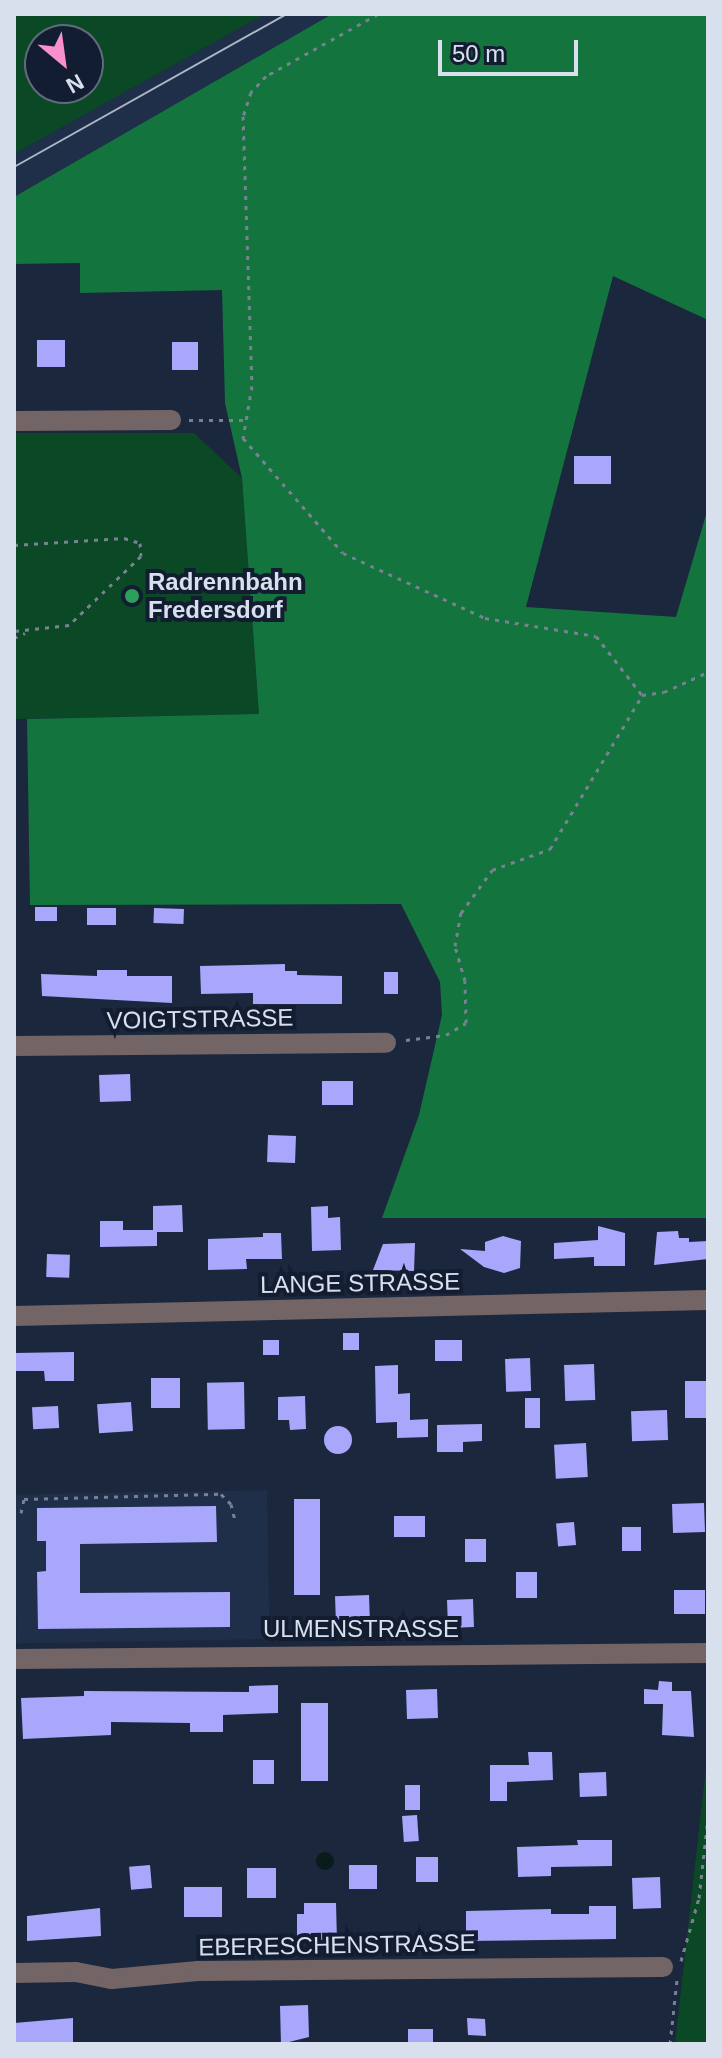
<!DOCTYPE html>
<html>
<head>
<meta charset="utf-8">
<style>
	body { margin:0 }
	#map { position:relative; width:722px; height:2058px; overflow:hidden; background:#1b273c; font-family:Helvetica,sans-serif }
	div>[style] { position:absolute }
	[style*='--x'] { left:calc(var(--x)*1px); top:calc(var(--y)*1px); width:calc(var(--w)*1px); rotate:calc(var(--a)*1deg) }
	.built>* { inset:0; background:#1f2e49; transform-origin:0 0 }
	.green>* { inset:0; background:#0b4926 }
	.forest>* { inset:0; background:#13743e }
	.water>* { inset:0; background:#091b1b }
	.round { border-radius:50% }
	.building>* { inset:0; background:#a8a7fc; transform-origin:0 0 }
	.path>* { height:3px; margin-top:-1.5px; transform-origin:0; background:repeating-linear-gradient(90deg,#788293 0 4px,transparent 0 10px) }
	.minor>* { height:20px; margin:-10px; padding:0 10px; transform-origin:10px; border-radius:10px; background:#736466 }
	.tram>* { height:2px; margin:-1px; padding:0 1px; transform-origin:1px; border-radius:1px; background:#adb6c5 }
	.dots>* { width:22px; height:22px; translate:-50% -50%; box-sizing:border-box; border:4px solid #121d32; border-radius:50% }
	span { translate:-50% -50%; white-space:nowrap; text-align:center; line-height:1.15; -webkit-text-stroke:8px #121d32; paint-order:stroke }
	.poi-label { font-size:24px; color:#d8e0ee; font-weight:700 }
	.left { translate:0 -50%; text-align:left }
	.street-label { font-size:24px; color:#d8e0ee }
	.frame { position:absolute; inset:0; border:16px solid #d8e0ee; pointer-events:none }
	.north { position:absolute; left:24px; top:24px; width:80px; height:80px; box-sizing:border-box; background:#121d32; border:2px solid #616b7d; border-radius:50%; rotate:151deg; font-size:22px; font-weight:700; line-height:32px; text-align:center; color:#d8e0ee }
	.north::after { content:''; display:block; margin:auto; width:28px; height:36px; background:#f890cb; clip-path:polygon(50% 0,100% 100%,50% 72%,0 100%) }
	.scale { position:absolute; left:438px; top:40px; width:140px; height:36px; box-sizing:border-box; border:4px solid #d8e0ee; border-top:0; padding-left:10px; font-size:24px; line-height:28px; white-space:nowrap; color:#d8e0ee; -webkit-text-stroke:6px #121d32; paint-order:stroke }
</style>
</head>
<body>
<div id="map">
	<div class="built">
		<div style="clip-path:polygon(265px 14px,332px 14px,14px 197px,14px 154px)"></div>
		<div style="left:267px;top:1490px;width:149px;height:253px;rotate:89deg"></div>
	</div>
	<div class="green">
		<div style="clip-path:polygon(evenodd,14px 14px,265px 14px,14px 154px,14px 14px,40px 40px,88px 40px,88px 88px,40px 88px,40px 40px)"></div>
		<div style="clip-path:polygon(14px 433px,194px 433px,242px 478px,259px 714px,14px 719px)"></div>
		<div style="clip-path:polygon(708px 1749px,708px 2044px,675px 2044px)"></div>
	</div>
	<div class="forest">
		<div style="clip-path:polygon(332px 14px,708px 14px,708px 320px,613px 276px,526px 607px,676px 617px,708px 508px,708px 1218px,382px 1218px,419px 1115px,442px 1015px,440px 982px,401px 904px,30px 905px,27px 719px,259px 714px,242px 478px,225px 403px,222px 290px,80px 293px,80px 263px,14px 264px,14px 197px)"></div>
	</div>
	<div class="water">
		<div class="round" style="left:316px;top:1852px;width:18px;height:18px"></div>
	</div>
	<div class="building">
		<div style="left:65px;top:340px;width:27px;height:28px;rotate:90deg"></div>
		<div style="left:172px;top:342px;width:26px;height:28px"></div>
		<div style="left:611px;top:456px;width:28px;height:37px;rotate:90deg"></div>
		<div style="left:35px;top:907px;width:22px;height:14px"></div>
		<div style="left:87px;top:908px;width:29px;height:17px"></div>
		<div style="left:154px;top:908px;width:30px;height:15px;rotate:2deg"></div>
		<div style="clip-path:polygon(285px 964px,285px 971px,297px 971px,297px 975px,342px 976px,342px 1004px,253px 1004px,253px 993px,201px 994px,200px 966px)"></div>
		<div style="clip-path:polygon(97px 970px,127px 970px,127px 976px,172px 976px,172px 1003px,42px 996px,41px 974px,97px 976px)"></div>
		<div style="left:384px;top:972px;width:14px;height:22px"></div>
		<div style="left:130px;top:1074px;width:27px;height:31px;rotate:88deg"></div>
		<div style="left:353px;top:1081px;width:24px;height:31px;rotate:90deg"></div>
		<div style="left:268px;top:1135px;width:28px;height:27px;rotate:2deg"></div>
		<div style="clip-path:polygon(182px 1205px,183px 1232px,157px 1232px,157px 1246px,100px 1247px,100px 1221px,123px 1221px,123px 1230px,153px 1230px,153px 1206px)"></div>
		<div style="clip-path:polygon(328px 1206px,328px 1218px,340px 1217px,341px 1250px,312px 1251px,311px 1207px)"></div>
		<div style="clip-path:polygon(598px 1226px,625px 1233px,625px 1266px,594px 1266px,594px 1257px,554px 1259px,554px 1243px,598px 1240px)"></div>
		<div style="clip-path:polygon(678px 1231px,679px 1238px,689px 1238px,689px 1242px,708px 1241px,708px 1259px,654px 1265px,657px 1232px)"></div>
		<div style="clip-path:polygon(263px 1233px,281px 1233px,282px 1259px,246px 1259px,247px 1269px,208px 1270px,208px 1239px,263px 1237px)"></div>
		<div style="clip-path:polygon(503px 1236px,521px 1241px,520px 1268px,504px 1273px,484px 1267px,460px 1249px,485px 1251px,485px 1242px)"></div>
		<div style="clip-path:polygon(415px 1243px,414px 1271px,373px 1270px,383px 1244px)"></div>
		<div style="left:47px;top:1254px;width:23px;height:23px;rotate:2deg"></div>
		<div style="left:343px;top:1333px;width:16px;height:17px"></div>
		<div style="left:263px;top:1340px;width:16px;height:15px"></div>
		<div style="left:462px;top:1340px;width:21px;height:27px;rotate:90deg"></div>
		<div style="clip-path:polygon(74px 1352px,74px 1381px,45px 1381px,44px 1371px,14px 1371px,14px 1353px)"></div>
		<div style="left:530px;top:1358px;width:33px;height:25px;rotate:88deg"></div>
		<div style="left:594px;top:1364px;width:36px;height:30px;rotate:88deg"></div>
		<div style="clip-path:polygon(398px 1365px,398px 1394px,410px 1393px,410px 1420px,428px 1419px,428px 1437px,397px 1438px,397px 1422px,376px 1423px,375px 1366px)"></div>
		<div style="left:180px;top:1378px;width:30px;height:29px;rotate:90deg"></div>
		<div style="left:685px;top:1381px;width:23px;height:37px"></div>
		<div style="left:244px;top:1382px;width:47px;height:37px;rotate:89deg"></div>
		<div style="clip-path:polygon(305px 1396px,306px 1429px,290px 1430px,289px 1420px,278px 1420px,278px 1397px)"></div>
		<div style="left:525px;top:1398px;width:15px;height:30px"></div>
		<div style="left:131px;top:1402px;width:29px;height:34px;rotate:86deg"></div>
		<div style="left:58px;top:1406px;width:22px;height:26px;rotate:87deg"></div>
		<div style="left:667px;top:1410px;width:30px;height:36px;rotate:88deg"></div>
		<div style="clip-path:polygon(482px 1424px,482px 1441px,463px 1442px,463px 1452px,437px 1452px,437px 1425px)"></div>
		<div class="round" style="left:324px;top:1426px;width:28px;height:28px"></div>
		<div style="left:586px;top:1443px;width:34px;height:32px;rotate:87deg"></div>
		<div style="left:294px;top:1499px;width:26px;height:96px"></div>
		<div style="left:704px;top:1503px;width:29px;height:32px;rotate:88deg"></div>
		<div style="clip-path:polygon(216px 1506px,217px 1542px,80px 1544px,80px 1593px,230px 1592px,230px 1627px,38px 1629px,37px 1572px,46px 1571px,46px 1541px,37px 1541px,37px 1508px)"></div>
		<div style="left:394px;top:1516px;width:31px;height:21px"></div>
		<div style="left:574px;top:1522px;width:23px;height:18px;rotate:85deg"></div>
		<div style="left:622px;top:1527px;width:19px;height:24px"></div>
		<div style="left:486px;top:1539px;width:23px;height:21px;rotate:90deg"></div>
		<div style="left:516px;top:1572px;width:21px;height:26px"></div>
		<div style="left:674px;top:1590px;width:31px;height:24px"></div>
		<div style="left:369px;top:1595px;width:27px;height:34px;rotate:88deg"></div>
		<div style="left:473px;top:1599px;width:28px;height:26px;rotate:88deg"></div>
		<div style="clip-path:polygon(659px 1681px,672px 1682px,672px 1691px,691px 1691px,694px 1737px,662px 1735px,663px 1704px,644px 1704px,644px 1689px,658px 1690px)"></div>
		<div style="clip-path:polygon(278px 1685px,278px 1713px,223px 1715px,223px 1732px,190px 1732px,190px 1723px,111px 1722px,111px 1735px,23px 1739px,21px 1698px,84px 1696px,84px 1691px,249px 1692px,249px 1686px)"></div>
		<div style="left:437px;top:1689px;width:29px;height:31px;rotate:88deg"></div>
		<div style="left:301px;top:1703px;width:27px;height:78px"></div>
		<div style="clip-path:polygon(528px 1752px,552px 1752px,553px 1780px,507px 1782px,507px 1801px,490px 1801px,490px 1765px,529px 1765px)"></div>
		<div style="left:253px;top:1760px;width:21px;height:24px"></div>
		<div style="left:606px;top:1772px;width:24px;height:27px;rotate:88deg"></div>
		<div style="left:405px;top:1785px;width:15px;height:25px"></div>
		<div style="left:417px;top:1815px;width:26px;height:15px;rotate:86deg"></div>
		<div style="clip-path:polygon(577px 1840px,612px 1840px,612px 1866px,551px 1867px,551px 1876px,518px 1877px,517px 1847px,578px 1845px)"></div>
		<div style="left:416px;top:1857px;width:22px;height:25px"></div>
		<div style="left:150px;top:1865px;width:23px;height:21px;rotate:85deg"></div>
		<div style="left:349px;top:1865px;width:28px;height:24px"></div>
		<div style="left:247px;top:1868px;width:29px;height:30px"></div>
		<div style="left:660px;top:1877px;width:31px;height:28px;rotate:88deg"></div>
		<div style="left:184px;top:1887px;width:38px;height:30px"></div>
		<div style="clip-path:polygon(304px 1903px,336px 1903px,337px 1941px,297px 1941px,297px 1914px,304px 1914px)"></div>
		<div style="clip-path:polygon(589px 1906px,616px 1906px,616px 1939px,466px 1941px,466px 1911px,551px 1909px,551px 1914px,589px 1914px)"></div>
		<div style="clip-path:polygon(100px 1908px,101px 1936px,27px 1941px,27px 1916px)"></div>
		<div style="clip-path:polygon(308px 2005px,309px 2037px,281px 2044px,280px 2006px)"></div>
		<div style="clip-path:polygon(73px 2018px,73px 2044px,14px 2044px,14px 2023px)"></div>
		<div style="clip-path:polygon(467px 2018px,485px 2019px,486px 2036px,468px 2035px)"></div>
		<div style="left:408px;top:2029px;width:25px;height:15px"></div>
	</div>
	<div class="path">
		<div style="--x:378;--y:14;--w:128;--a:151"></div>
		<div style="--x:266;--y:76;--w:22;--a:133"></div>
		<div style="--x:251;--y:92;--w:25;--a:108"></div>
		<div style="--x:243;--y:116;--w:270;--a:88.1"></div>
		<div style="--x:252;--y:386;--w:53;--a:99.8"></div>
		<div style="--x:243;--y:438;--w:152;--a:49"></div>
		<div style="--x:343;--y:553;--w:156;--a:24.6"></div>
		<div style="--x:485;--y:618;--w:112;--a:9.2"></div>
		<div style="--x:596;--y:636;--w:75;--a:52.1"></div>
		<div style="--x:642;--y:695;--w:22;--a:-8"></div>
		<div style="--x:664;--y:692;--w:48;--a:-24.4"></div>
		<div style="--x:189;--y:420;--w:56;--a:0"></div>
		<div style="--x:14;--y:545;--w:110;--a:-3.6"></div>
		<div style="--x:124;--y:538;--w:17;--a:17"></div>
		<div style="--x:140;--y:543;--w:13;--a:86"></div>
		<div style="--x:141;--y:556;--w:100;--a:136.2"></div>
		<div style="--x:69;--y:625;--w:55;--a:173.8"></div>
		<div style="--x:14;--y:638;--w:12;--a:-24"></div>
		<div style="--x:406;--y:1040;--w:40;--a:-7.1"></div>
		<div style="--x:446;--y:1035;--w:23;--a:-31"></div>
		<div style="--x:466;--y:1023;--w:42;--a:-91.4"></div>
		<div style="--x:465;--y:981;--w:36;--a:-106"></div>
		<div style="--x:455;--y:946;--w:34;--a:-80"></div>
		<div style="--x:461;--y:913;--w:53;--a:-54.2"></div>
		<div style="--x:492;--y:870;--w:62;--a:-19.9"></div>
		<div style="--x:550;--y:849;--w:179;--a:-59"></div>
		<div style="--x:21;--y:1513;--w:14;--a:-78"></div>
		<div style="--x:24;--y:1499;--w:197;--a:-1.5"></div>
		<div style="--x:221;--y:1494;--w:14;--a:45"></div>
		<div style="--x:231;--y:1504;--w:16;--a:76"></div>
		<div style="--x:681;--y:1961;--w:66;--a:-74.1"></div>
		<div style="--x:699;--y:1898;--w:81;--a:-83.6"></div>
		<div style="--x:670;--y:2044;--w:64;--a:-83.8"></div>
	</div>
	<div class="minor">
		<div style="--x:14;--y:421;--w:157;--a:-0.4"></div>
		<div style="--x:14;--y:1046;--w:372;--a:-0.5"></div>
		<div style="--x:14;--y:1316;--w:694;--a:-1.32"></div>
		<div style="--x:14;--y:1659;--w:694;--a:-0.5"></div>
		<div style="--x:14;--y:1973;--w:62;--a:-0.9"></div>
		<div style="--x:76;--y:1972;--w:37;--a:11"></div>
		<div style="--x:112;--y:1979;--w:86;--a:-5.3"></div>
		<div style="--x:198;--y:1971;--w:465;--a:-0.5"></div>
	</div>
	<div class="tram">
		<div style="--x:14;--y:167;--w:313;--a:-29.3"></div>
	</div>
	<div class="dots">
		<div style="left:132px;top:596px;background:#2e9e5b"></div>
	</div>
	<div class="poi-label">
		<span class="left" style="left:148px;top:596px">Radrennbahn<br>Fredersdorf</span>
	</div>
	<div class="street-label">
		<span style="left:200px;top:1019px;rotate:-1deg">VOIGTSTRASSE</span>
		<span style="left:360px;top:1283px;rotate:-1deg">LANGE STRASSE</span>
		<span style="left:361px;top:1629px">ULMENSTRASSE</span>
		<span style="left:337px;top:1945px;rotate:-1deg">EBERESCHENSTRASSE</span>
	</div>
	<div class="frame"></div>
	<div class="north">N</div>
	<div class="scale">50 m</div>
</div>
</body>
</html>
